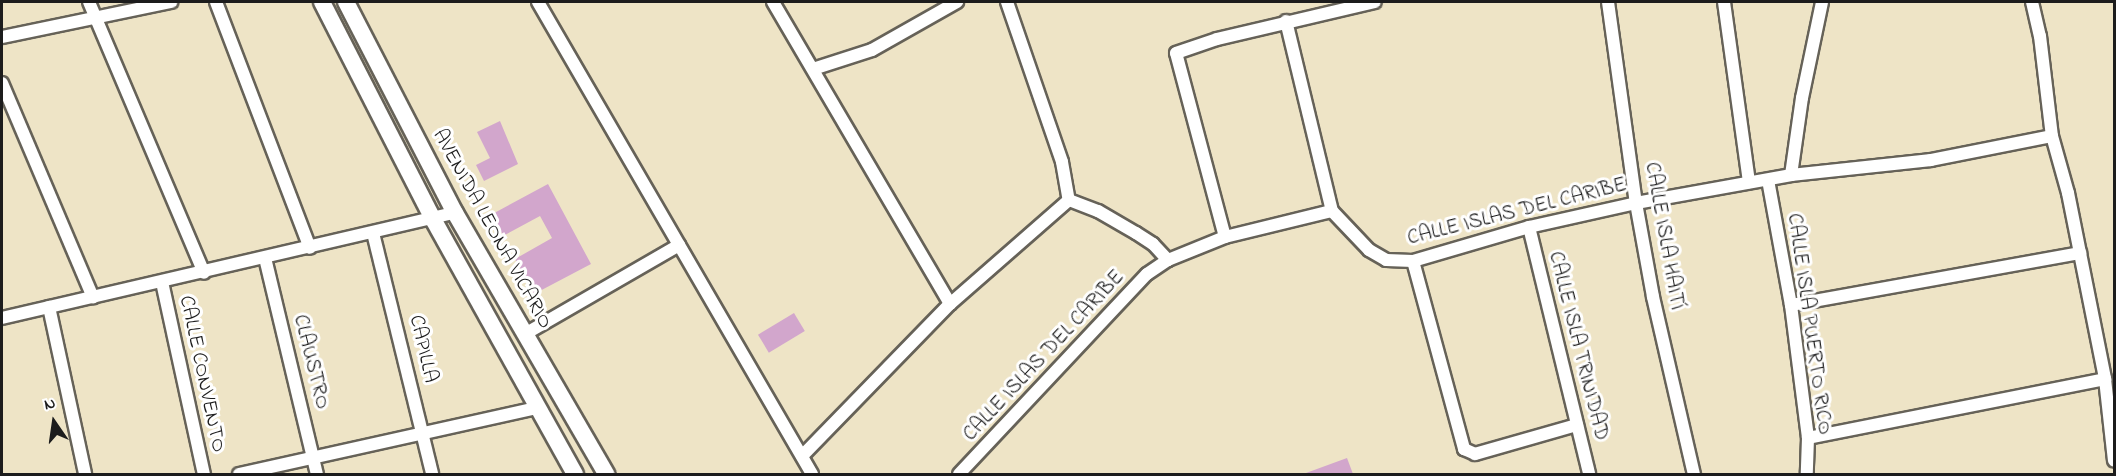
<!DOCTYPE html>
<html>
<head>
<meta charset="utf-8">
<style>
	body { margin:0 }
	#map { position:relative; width:2116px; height:476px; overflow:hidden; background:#eee4c6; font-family:"Indie Flower",sans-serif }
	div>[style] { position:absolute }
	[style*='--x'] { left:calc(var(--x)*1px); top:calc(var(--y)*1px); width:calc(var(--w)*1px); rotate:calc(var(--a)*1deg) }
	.building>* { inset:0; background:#d2a6cc; transform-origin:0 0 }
	.roads { filter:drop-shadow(2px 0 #666258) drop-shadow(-2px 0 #666258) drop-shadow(0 2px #666258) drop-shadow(0 -2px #666258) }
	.minor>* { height:12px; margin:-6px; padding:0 6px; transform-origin:6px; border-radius:6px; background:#fff }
	.tertiary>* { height:16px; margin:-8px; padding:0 8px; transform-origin:8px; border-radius:8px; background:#fff }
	span { translate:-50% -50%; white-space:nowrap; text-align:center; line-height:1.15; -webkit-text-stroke:6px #fff; paint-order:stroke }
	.street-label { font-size:21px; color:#1c1c1c }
	.frame { position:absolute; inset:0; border:3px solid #1c1c1c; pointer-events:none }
	.north { position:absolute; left:24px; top:392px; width:60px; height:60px; -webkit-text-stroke:4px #fff; paint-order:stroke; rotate:347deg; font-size:16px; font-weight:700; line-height:24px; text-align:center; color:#1c1c1c }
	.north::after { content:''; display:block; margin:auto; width:21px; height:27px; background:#1c1c1c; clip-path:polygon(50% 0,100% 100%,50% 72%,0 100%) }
</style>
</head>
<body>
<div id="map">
	<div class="building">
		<div style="clip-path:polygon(500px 121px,518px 164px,484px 181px,476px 165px,490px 158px,477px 132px)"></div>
		<div style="clip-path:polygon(548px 184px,591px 264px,534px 294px,515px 259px,552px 238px,540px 216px,503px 236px,498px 225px,491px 229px,485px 218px)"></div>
		<div style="left:794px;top:313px;width:21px;height:42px;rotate:59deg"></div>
		<div style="clip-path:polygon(1347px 458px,1353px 474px,1306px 474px,1306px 473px)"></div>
	</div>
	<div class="roads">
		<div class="minor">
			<div style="--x:89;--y:2;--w:294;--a:67"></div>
			<div style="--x:216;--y:2;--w:263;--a:69.1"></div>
			<div style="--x:538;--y:2;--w:546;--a:59.86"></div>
			<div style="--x:773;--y:2;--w:350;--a:59.6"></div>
			<div style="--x:1007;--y:2;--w:169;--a:71"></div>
			<div style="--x:1062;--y:162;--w:39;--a:80"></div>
			<div style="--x:1608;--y:2;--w:203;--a:82.1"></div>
			<div style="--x:1636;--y:203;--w:96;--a:79.7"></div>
			<div style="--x:1653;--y:297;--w:182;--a:77"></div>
			<div style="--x:1724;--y:2;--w:182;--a:82.1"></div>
			<div style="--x:2032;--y:2;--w:35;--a:77"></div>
			<div style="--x:2040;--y:36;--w:101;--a:83.2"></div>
			<div style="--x:2052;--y:136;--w:59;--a:74.3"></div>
			<div style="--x:2068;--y:193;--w:190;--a:78.7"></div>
			<div style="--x:2105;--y:379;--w:82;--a:83.7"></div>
			<div style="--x:1286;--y:21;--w:195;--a:76.4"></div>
			<div style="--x:2;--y:37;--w:173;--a:-11.7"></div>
			<div style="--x:813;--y:69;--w:62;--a:-17.9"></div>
			<div style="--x:872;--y:50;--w:98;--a:-29.5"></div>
			<div style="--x:2;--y:83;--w:233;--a:67"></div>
			<div style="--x:1791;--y:175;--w:78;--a:-81.9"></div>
			<div style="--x:1802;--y:98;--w:98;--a:-78.2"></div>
			<div style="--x:1768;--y:180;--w:127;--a:79.6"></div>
			<div style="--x:1791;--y:305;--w:134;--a:82.7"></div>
			<div style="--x:1808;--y:438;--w:36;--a:92"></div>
			<div style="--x:1069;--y:200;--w:31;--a:21"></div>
			<div style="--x:1098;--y:211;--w:44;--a:30.1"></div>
			<div style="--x:1136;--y:233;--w:20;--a:33"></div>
			<div style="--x:1153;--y:244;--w:22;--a:47"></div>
			<div style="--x:1529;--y:227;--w:254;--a:76.3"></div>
			<div style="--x:373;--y:233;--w:248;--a:76.2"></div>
			<div style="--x:1225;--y:237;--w:190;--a:-104.9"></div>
			<div style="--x:1176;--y:53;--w:43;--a:-18.9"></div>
			<div style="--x:1217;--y:39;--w:162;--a:-13.2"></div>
			<div style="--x:265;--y:258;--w:222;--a:76.5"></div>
			<div style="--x:1413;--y:261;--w:195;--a:74.8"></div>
			<div style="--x:1464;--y:449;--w:12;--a:24"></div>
			<div style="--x:1475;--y:454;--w:106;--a:-15.9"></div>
			<div style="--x:162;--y:282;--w:197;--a:77.7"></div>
			<div style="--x:1791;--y:305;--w:294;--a:-10.2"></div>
			<div style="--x:49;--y:307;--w:171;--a:77.8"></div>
			<div style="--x:2;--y:318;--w:465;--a:-13.1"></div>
			<div style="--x:525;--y:334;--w:178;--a:-30"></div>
			<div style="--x:1808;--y:438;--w:303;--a:-11.2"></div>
			<div style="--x:802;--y:456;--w:212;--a:-45.8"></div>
			<div style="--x:950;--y:304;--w:158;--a:-41.2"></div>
			<div style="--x:239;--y:474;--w:304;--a:-12.5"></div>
			<div style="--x:959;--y:474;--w:274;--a:-46.8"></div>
			<div style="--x:1147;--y:274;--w:25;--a:-34"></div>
			<div style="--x:1168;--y:260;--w:61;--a:-22"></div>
			<div style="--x:1225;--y:237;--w:110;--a:-13.7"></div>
			<div style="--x:1332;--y:211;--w:54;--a:46.5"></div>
			<div style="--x:1369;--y:250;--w:20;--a:30"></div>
			<div style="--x:1386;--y:260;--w:27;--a:2"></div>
			<div style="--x:1413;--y:261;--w:121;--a:-16.3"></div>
			<div style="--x:1529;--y:227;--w:110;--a:-12.6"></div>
			<div style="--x:1636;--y:203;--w:158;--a:-10.2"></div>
			<div style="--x:1791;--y:175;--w:141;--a:-6.1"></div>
			<div style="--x:1931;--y:160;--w:123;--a:-11.2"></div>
		</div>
		<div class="tertiary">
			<div style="--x:322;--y:2;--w:244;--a:62.9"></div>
			<div style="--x:433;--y:219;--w:292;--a:60.9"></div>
			<div style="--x:346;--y:2;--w:237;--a:62.7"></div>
			<div style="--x:455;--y:213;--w:302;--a:59.9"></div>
		</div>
	</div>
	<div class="street-label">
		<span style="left:1517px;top:212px;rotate:-14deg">CALLE ISLAS DEL CARIBE</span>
		<span style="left:492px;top:229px;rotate:61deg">AVENIDA LEONA VICARIO</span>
		<span style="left:1664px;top:236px;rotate:80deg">CALLE ISLA HAITÍ</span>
		<span style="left:1809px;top:324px;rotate:82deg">CALLE ISLA PUERTO RICO</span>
		<span style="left:1578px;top:346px;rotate:76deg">CALLE ISLA TRINIDAD</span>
		<span style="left:423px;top:349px;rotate:77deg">CAPILLA</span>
		<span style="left:1044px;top:356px;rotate:-47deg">CALLE ISLAS DEL CARIBE</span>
		<span style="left:311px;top:362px;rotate:76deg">CLAUSTRO</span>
		<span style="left:202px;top:374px;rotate:78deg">CALLE CONVENTO</span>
	</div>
	<div class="frame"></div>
	<div class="north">N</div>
</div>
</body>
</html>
